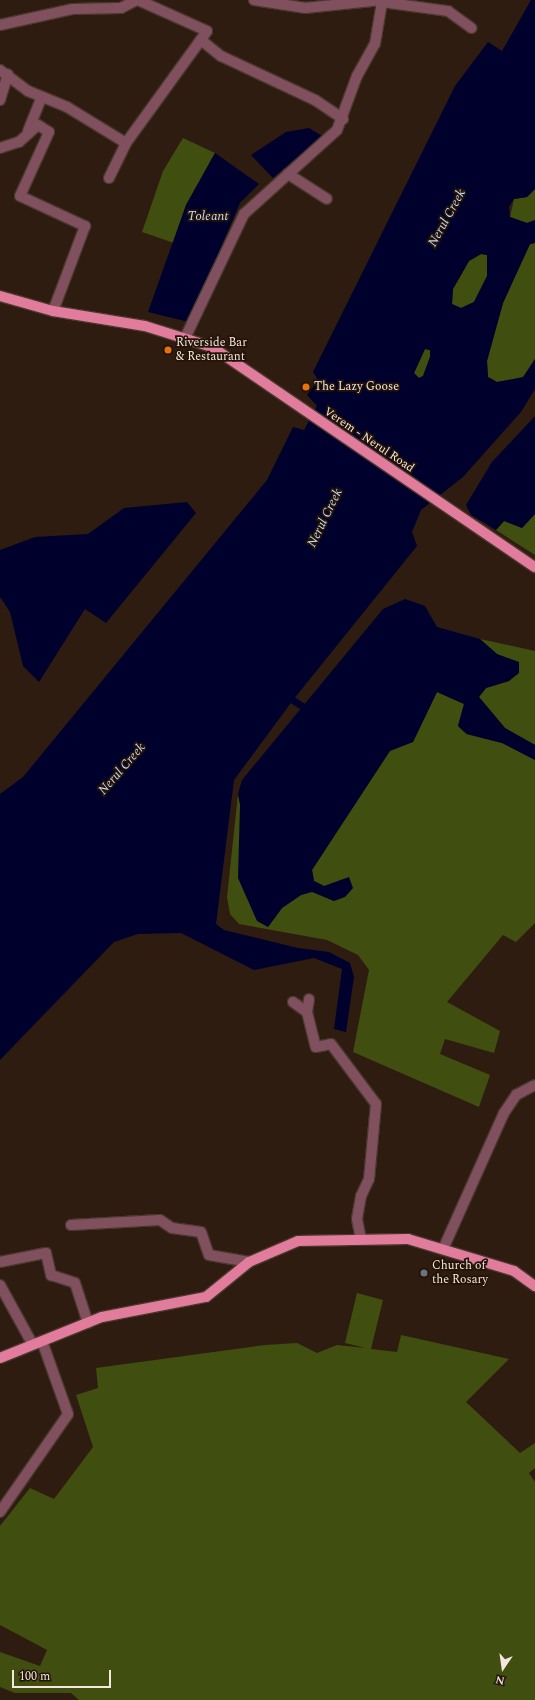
<!DOCTYPE html>
<html>
<head>
<meta charset="utf-8">
<style>
	body { margin:0 }
	#map { position:relative; width:535px; height:1700px; overflow:hidden; background:#2e1c10; font-family:Spectral,serif }
	div>[style] { position:absolute }
	[style*='--x'] { left:calc(var(--x)*1px); top:calc(var(--y)*1px); width:calc(var(--w)*1px); rotate:calc(var(--a)*1deg) }
	.green>* { inset:0; background:#404f0f }
	.water>* { inset:0; background:#00002d }
	.canal>* { height:7px; margin:-3.5px; padding:0 3.5px; transform-origin:3.5px; border-radius:3.5px; background:#00002d }
	.roads { filter:drop-shadow(1px 0 #4a382d) drop-shadow(-1px 0 #4a382d) drop-shadow(0 1px #4a382d) drop-shadow(0 -1px #4a382d) }
	.minor>* { height:10px; margin:-5px; padding:0 5px; transform-origin:5px; border-radius:5px; background:#81505e }
	.major>* { height:10px; margin:-5px; padding:0 5px; transform-origin:5px; border-radius:5px; background:#e27c9c }
	.dots>* { width:11px; height:11px; translate:-50% -50%; box-sizing:border-box; border:2px solid #241307; border-radius:50% }
	span { translate:-50% -50%; white-space:nowrap; text-align:center; line-height:1.15; -webkit-text-stroke:3.5px #241307; paint-order:stroke }
	.poi-label { font-size:12px; color:#f3e7df }
	.left { translate:0 -50%; text-align:left }
	.street-label { font-size:12px; color:#f3e7df }
	.water-label { font-size:13px; color:#c7d9fa; font-style:italic }
	.north { position:absolute; left:483px; top:1648px; width:40px; height:40px; -webkit-text-stroke:3px #241307; paint-order:stroke; rotate:193deg; font-size:11px; font-weight:700; line-height:16px; text-align:center; color:#f3e7df }
	.north::after { content:''; display:block; margin:auto; width:14px; height:18px; background:#f3e7df; clip-path:polygon(50% 0,100% 100%,50% 72%,0 100%) }
	.scale { position:absolute; left:12px; top:1670px; width:99px; height:18px; box-sizing:border-box; border:2px solid #f3e7df; border-top:0; padding-left:5px; font-size:12px; line-height:14px; white-space:nowrap; color:#f3e7df; -webkit-text-stroke:3px #241307; paint-order:stroke }
</style>
</head>
<body>
<div id="map">
	<div class="green">
		<div style="clip-path:polygon(183px 138px,215px 153px,186px 205px,174px 243px,142px 232px,163px 171px)"></div>
		<div style="clip-path:polygon(535px 189px,535px 220px,527px 223px,510px 217px,514px 199px,527px 197px)"></div>
		<div style="clip-path:polygon(535px 243px,535px 359px,523px 378px,497px 382px,488px 377px,487px 361px,503px 303px,530px 244px)"></div>
		<div style="clip-path:polygon(481px 254px,487px 255px,487px 276px,474px 302px,461px 308px,452px 304px,453px 289px,469px 261px)"></div>
		<div style="clip-path:polygon(448px 318px,455px 318px,449px 331px,444px 329px)"></div>
		<div style="clip-path:polygon(425px 349px,430px 350px,430px 357px,423px 376px,419px 378px,414px 373px)"></div>
		<div style="clip-path:polygon(535px 514px,535px 555px,496px 530px,504px 521px,522px 528px)"></div>
		<div style="clip-path:polygon(480px 639px,535px 651px,535px 745px,505px 728px,479px 697px,486px 688px,509px 681px,497px 654px)"></div>
		<div style="clip-path:polygon(437px 692px,464px 704px,458px 726px,466px 734px,502px 743px,535px 760px,535px 923px,516px 942px,503px 935px,447px 1002px,500px 1031px,494px 1053px,445px 1039px,440px 1054px,490px 1075px,479px 1107px,353px 1052px,369px 970px,358px 955px,327px 940px,239px 924px,230px 914px,227px 897px,238px 794px,268px 927px,282px 908px,301px 895px,312px 891px,334px 901px,324px 886px,314px 881px,312px 870px,390px 750px,413px 742px)"></div>
		<div style="clip-path:polygon(357px 1293px,383px 1300px,371px 1349px,397px 1352px,401px 1335px,509px 1359px,466px 1402px,520px 1453px,535px 1443px,535px 1468px,529px 1473px,535px 1482px,535px 1700px,79px 1700px,71px 1693px,15px 1693px,0 1687px,0 1652px,40px 1666px,47px 1650px,0 1625px,0 1526px,30px 1488px,54px 1499px,93px 1447px,76px 1395px,98px 1388px,96px 1368px,265px 1345px,297px 1343px,317px 1353px,337px 1345px,366px 1348px,345px 1343px)"></div>
	</div>
	<div class="water">
		<div style="clip-path:polygon(evenodd,531px 0,535px 0,535px 189px,527px 197px,514px 199px,509px 207px,510px 217px,527px 223px,535px 220px,535px 243px,530px 244px,503px 303px,487px 361px,488px 377px,497px 382px,523px 377px,535px 359px,535px 389px,521px 412px,463px 477px,421px 510px,412px 532px,417px 546px,293px 700px,234px 780px,216px 924px,224px 930px,298px 948px,329px 952px,350px 963px,354px 977px,346px 1032px,334px 1029px,342px 969px,314px 958px,254px 970px,181px 933px,138px 934px,114px 942px,0 1060px,0 794px,23px 777px,267px 480px,293px 427px,304px 430px,317px 406px,307px 395px,318px 380px,313px 372px,455px 86px,488px 42px,502px 51px,531px 0,481px 254px,487px 255px,487px 276px,474px 302px,461px 308px,452px 304px,453px 289px,469px 261px,481px 254px,531px 0,425px 349px,430px 350px,430px 357px,423px 376px,419px 378px,414px 373px,425px 349px)"></div>
		<div style="clip-path:polygon(309px 128px,322px 136px,273px 178px,251px 155px,286px 132px)"></div>
		<div style="clip-path:polygon(215px 153px,259px 184px,240px 203px,189px 322px,148px 312px,186px 205px)"></div>
		<div style="clip-path:polygon(535px 416px,535px 514px,522px 528px,504px 521px,496px 530px,471px 515px,466px 505px,492px 462px)"></div>
		<div style="clip-path:polygon(187px 502px,196px 513px,106px 623px,85px 609px,39px 682px,23px 666px,10px 612px,0 597px,0 550px,35px 537px,88px 534px,124px 508px)"></div>
		<div style="clip-path:polygon(405px 599px,425px 606px,437px 627px,480px 639px,497px 654px,519px 662px,519px 673px,509px 681px,486px 688px,479px 697px,505px 728px,535px 745px,535px 760px,502px 743px,467px 734px,458px 726px,464px 704px,437px 692px,413px 742px,390px 751px,312px 870px,314px 881px,324px 886px,349px 877px,353px 888px,345px 897px,334px 901px,312px 892px,301px 895px,282px 908px,268px 927px,257px 921px,238px 878px,240px 805px,238px 794px,242px 780px,383px 609px)"></div>
	</div>
	<div class="canal">
		<div style="--x:293;--y:700;--w:14;--a:34"></div>
	</div>
	<div class="roads">
		<div class="minor">
			<div style="--x:254;--y:0;--w:52;--a:8.9"></div>
			<div style="--x:305;--y:8;--w:77;--a:-5.9"></div>
			<div style="--x:0;--y:25;--w:75;--a:-12.4"></div>
			<div style="--x:73;--y:9;--w:48;--a:-1.2"></div>
			<div style="--x:121;--y:8;--w:18;--a:-27"></div>
			<div style="--x:201;--y:40;--w:26;--a:39"></div>
			<div style="--x:221;--y:56;--w:104;--a:25.1"></div>
			<div style="--x:315;--y:100;--w:34;--a:34"></div>
			<div style="--x:0;--y:70;--w:35;--a:37"></div>
			<div style="--x:28;--y:91;--w:42;--a:22.3"></div>
			<div style="--x:67;--y:107;--w:69;--a:31.4"></div>
			<div style="--x:0;--y:100;--w:27;--a:-73"></div>
			<div style="--x:28;--y:131;--w:37;--a:-68"></div>
			<div style="--x:0;--y:148;--w:20;--a:-18"></div>
			<div style="--x:19;--y:142;--w:25;--a:-42"></div>
			<div style="--x:38;--y:125;--w:13;--a:32"></div>
			<div style="--x:49;--y:132;--w:70;--a:114.4"></div>
			<div style="--x:20;--y:196;--w:72;--a:24.8"></div>
			<div style="--x:85;--y:226;--w:91;--a:110.6"></div>
			<div style="--x:288;--y:174;--w:46;--a:32.7"></div>
			<div style="--x:109;--y:178;--w:39;--a:-64"></div>
			<div style="--x:126;--y:143;--w:138;--a:-54.1"></div>
			<div style="--x:207;--y:31;--w:76;--a:-155.8"></div>
			<div style="--x:186;--y:336;--w:135;--a:-64.6"></div>
			<div style="--x:244;--y:214;--w:125;--a:-42.1"></div>
			<div style="--x:337;--y:130;--w:58;--a:-69.7"></div>
			<div style="--x:357;--y:76;--w:37;--a:-61"></div>
			<div style="--x:375;--y:44;--w:43;--a:-80.5"></div>
			<div style="--x:382;--y:2;--w:67;--a:7.8"></div>
			<div style="--x:448;--y:11;--w:29;--a:36"></div>
			<div style="--x:293;--y:1002;--w:17;--a:36"></div>
			<div style="--x:307;--y:1012;--w:36;--a:76"></div>
			<div style="--x:316;--y:1047;--w:15;--a:-11"></div>
			<div style="--x:331;--y:1044;--w:75;--a:53.1"></div>
			<div style="--x:376;--y:1104;--w:75;--a:95.3"></div>
			<div style="--x:369;--y:1179;--w:19;--a:115"></div>
			<div style="--x:361;--y:1196;--w:23;--a:100"></div>
			<div style="--x:357;--y:1219;--w:21;--a:79"></div>
			<div style="--x:307;--y:1012;--w:13;--a:-81"></div>
			<div style="--x:71;--y:1225;--w:89;--a:-3.2"></div>
			<div style="--x:160;--y:1220;--w:14;--a:34"></div>
			<div style="--x:172;--y:1228;--w:29;--a:8"></div>
			<div style="--x:201;--y:1232;--w:24;--a:71"></div>
			<div style="--x:209;--y:1255;--w:41;--a:9.9"></div>
			<div style="--x:444;--y:1247;--w:147;--a:-65.9"></div>
			<div style="--x:504;--y:1113;--w:22;--a:-56"></div>
			<div style="--x:516;--y:1095;--w:21;--a:-28"></div>
			<div style="--x:0;--y:1262;--w:47;--a:-11.1"></div>
			<div style="--x:46;--y:1253;--w:23;--a:77"></div>
			<div style="--x:51;--y:1275;--w:25;--a:18"></div>
			<div style="--x:75;--y:1283;--w:42;--a:72"></div>
			<div style="--x:0;--y:1285;--w:68;--a:61.2"></div>
			<div style="--x:0;--y:1512;--w:119;--a:-55.2"></div>
			<div style="--x:68;--y:1414;--w:77;--a:-109.6"></div>
		</div>
		<div class="major">
			<div style="--x:0;--y:296;--w:55;--a:15.8"></div>
			<div style="--x:53;--y:311;--w:93;--a:9.3"></div>
			<div style="--x:145;--y:326;--w:70;--a:17.4"></div>
			<div style="--x:212;--y:347;--w:391;--a:34.3"></div>
			<div style="--x:0;--y:1358;--w:110;--a:-21.9"></div>
			<div style="--x:102;--y:1317;--w:106;--a:-10.9"></div>
			<div style="--x:206;--y:1297;--w:55;--a:-39.1"></div>
			<div style="--x:249;--y:1262;--w:53;--a:-23.2"></div>
			<div style="--x:298;--y:1241;--w:110;--a:-1"></div>
			<div style="--x:408;--y:1239;--w:111;--a:16.8"></div>
			<div style="--x:514;--y:1271;--w:26;--a:36"></div>
		</div>
	</div>
	<div class="dots">
		<div style="left:168px;top:350px;background:#e8710a"></div>
		<div style="left:306px;top:387px;background:#e8710a"></div>
		<div style="left:424px;top:1273px;background:#6b7280"></div>
	</div>
	<div class="poi-label">
		<span class="left" style="left:176px;top:350px">Riverside Bar<br>&amp; Restaurant</span>
		<span class="left" style="left:314px;top:387px">The Lazy Goose</span>
		<span class="left" style="left:432px;top:1273px">Church of<br>the Rosary</span>
	</div>
	<div class="street-label">
		<span style="left:369px;top:440px;rotate:34deg">Verem - Nerul Road</span>
	</div>
	<div class="water-label">
		<span style="left:208px;top:216px">Toleant</span>
		<span style="left:447px;top:218px;rotate:-61deg">Nerul Creek</span>
		<span style="left:325px;top:518px;rotate:-64deg">Nerul Creek</span>
		<span style="left:122px;top:769px;rotate:-49deg">Nerul Creek</span>
	</div>
	<div class="north">N</div>
	<div class="scale">100 m</div>
</div>
</body>
</html>
